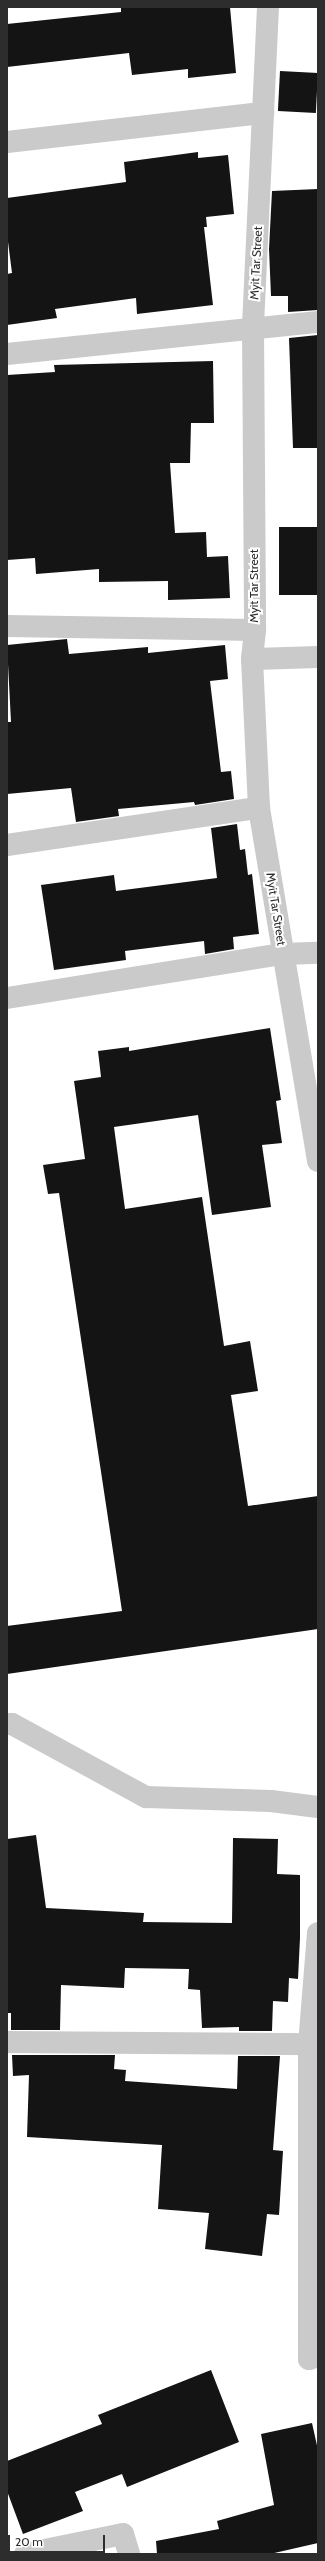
<!DOCTYPE html>
<html>
<head>
<meta charset="utf-8">
<style>
	body { margin:0 }
	#map { position:relative; width:325px; height:2561px; overflow:hidden; background:#fff; font-family:Cabin,sans-serif }
	div>[style] { position:absolute }
	[style*='--x'] { left:calc(var(--x)*1px); top:calc(var(--y)*1px); width:calc(var(--w)*1px); rotate:calc(var(--a)*1deg) }
	.building>* { inset:0; background:#141414; transform-origin:0 0 }
	.street>* { height:22px; margin:-11px; padding:0 11px; transform-origin:11px; border-radius:11px; background:#cacaca }
	span { translate:-50% -50%; white-space:nowrap; text-align:center; line-height:1.15; -webkit-text-stroke:4px #fff; paint-order:stroke }
	.street-label { font-size:12px; color:#2d2d2d }
	.frame { position:absolute; inset:0; border:8px solid #2d2d2d; pointer-events:none }
	.scale { position:absolute; left:8px; top:2535px; width:97px; height:18px; box-sizing:border-box; border:2px solid #2d2d2d; border-top:0; padding-left:5px; font-size:12px; line-height:14px; white-space:nowrap; color:#2d2d2d; -webkit-text-stroke:3px #fff; paint-order:stroke }
</style>
</head>
<body>
<div id="map">
	<div class="building">
		<div style="clip-path:polygon(136px 7px,230px 7px,236px 73px,188px 78px,188px 69px,132px 75px,129px 53px,7px 67px,7px 24px,121px 12px,121px 8px)"></div>
		<div style="left:280px;top:71px;width:38px;height:40px;rotate:3deg"></div>
		<div style="clip-path:polygon(198px 152px,198px 158px,228px 155px,234px 214px,206px 217px,207px 227px,204px 227px,213px 305px,137px 314px,136px 298px,55px 309px,57px 318px,7px 325px,7px 274px,12px 273px,7px 234px,7px 198px,126px 182px,124px 162px)"></div>
		<div style="clip-path:polygon(318px 189px,318px 310px,288px 312px,288px 296px,271px 296px,269px 249px,272px 191px)"></div>
		<div style="clip-path:polygon(318px 335px,318px 448px,293px 448px,289px 338px)"></div>
		<div style="clip-path:polygon(213px 361px,214px 423px,191px 423px,190px 463px,170px 463px,175px 533px,206px 532px,207px 557px,228px 556px,230px 598px,168px 600px,168px 581px,99px 582px,99px 569px,36px 574px,35px 558px,7px 560px,7px 375px,55px 372px,54px 365px)"></div>
		<div style="left:318px;top:527px;width:68px;height:39px;rotate:90deg"></div>
		<div style="clip-path:polygon(67px 639px,69px 654px,148px 647px,148px 653px,225px 645px,228px 679px,210px 681px,221px 772px,231px 771px,234px 799px,195px 805px,194px 802px,118px 809px,119px 816px,76px 822px,71px 788px,7px 794px,7px 722px,11px 722px,7px 645px)"></div>
		<div style="clip-path:polygon(237px 824px,240px 850px,245px 849px,248px 875px,252px 874px,259px 934px,233px 937px,234px 949px,205px 954px,204px 941px,125px 951px,126px 960px,54px 970px,41px 885px,114px 875px,116px 891px,217px 878px,211px 828px)"></div>
		<div style="clip-path:polygon(270px 1028px,281px 1100px,276px 1101px,282px 1143px,262px 1145px,271px 1207px,212px 1215px,198px 1115px,114px 1127px,125px 1209px,202px 1197px,224px 1346px,250px 1341px,258px 1391px,231px 1395px,248px 1506px,318px 1496px,318px 1629px,7px 1674px,7px 1626px,122px 1611px,59px 1193px,48px 1194px,43px 1165px,85px 1159px,74px 1081px,101px 1077px,98px 1051px,129px 1047px,129px 1051px)"></div>
		<div style="clip-path:polygon(36px 1835px,46px 1908px,144px 1913px,143px 1922px,232px 1923px,233px 1838px,278px 1839px,277px 1874px,300px 1875px,300px 1938px,298px 1979px,289px 1978px,288px 2002px,273px 2001px,272px 2031px,239px 2031px,239px 2027px,202px 2028px,200px 1990px,188px 1989px,189px 1969px,125px 1968px,124px 1988px,61px 1985px,60px 2030px,11px 2030px,11px 2013px,7px 2013px,7px 1839px)"></div>
		<div style="clip-path:polygon(12px 2055px,115px 2055px,114px 2069px,126px 2070px,125px 2081px,237px 2089px,238px 2056px,280px 2056px,273px 2150px,283px 2151px,279px 2215px,267px 2214px,262px 2256px,205px 2249px,209px 2213px,158px 2209px,162px 2145px,27px 2137px,29px 2075px,13px 2076px)"></div>
		<div style="clip-path:polygon(211px 2370px,239px 2442px,127px 2487px,122px 2474px,75px 2492px,83px 2511px,23px 2534px,7px 2491px,7px 2461px,102px 2424px,98px 2415px)"></div>
		<div style="clip-path:polygon(312px 2423px,318px 2450px,318px 2543px,270px 2554px,157px 2554px,156px 2541px,219px 2529px,217px 2521px,274px 2505px,261px 2434px)"></div>
	</div>
	<div class="street">
		<div style="--x:268;--y:7;--w:320;--a:92.7"></div>
		<div style="--x:253;--y:327;--w:303;--a:89.6"></div>
		<div style="--x:255;--y:630;--w:29;--a:96"></div>
		<div style="--x:252;--y:659;--w:149;--a:87.3"></div>
		<div style="--x:259;--y:808;--w:358;--a:80.5"></div>
		<div style="--x:7;--y:142;--w:258;--a:-6.5"></div>
		<div style="--x:7;--y:354;--w:313;--a:-5.9"></div>
		<div style="--x:7;--y:626;--w:248;--a:0.9"></div>
		<div style="--x:252;--y:659;--w:66;--a:-1.7"></div>
		<div style="--x:7;--y:845;--w:255;--a:-8.4"></div>
		<div style="--x:7;--y:998;--w:279;--a:-9.1"></div>
		<div style="--x:283;--y:954;--w:35;--a:-2"></div>
		<div style="--x:7;--y:1724;--w:5;--a:0"></div>
		<div style="--x:12;--y:1724;--w:153;--a:28.6"></div>
		<div style="--x:146;--y:1797;--w:125;--a:1.8"></div>
		<div style="--x:271;--y:1801;--w:47;--a:7.3"></div>
		<div style="--x:318;--y:1933;--w:112;--a:94.6"></div>
		<div style="--x:309;--y:2045;--w:314;--a:90"></div>
		<div style="--x:309;--y:2359;--w:9;--a:-18"></div>
		<div style="--x:7;--y:2042;--w:311;--a:0.4"></div>
		<div style="--x:25;--y:2554;--w:100;--a:-11.5"></div>
		<div style="--x:123;--y:2534;--w:21;--a:73"></div>
	</div>
	<div class="street-label">
		<span style="left:256px;top:263px;rotate:-87deg">Myit Tar Street</span>
		<span style="left:254px;top:586px;rotate:-90deg">Myit Tar Street</span>
		<span style="left:276px;top:909px;rotate:81deg">Myit Tar Street</span>
	</div>
	<div class="frame"></div>
	<div class="scale">20 m</div>
</div>
</body>
</html>
